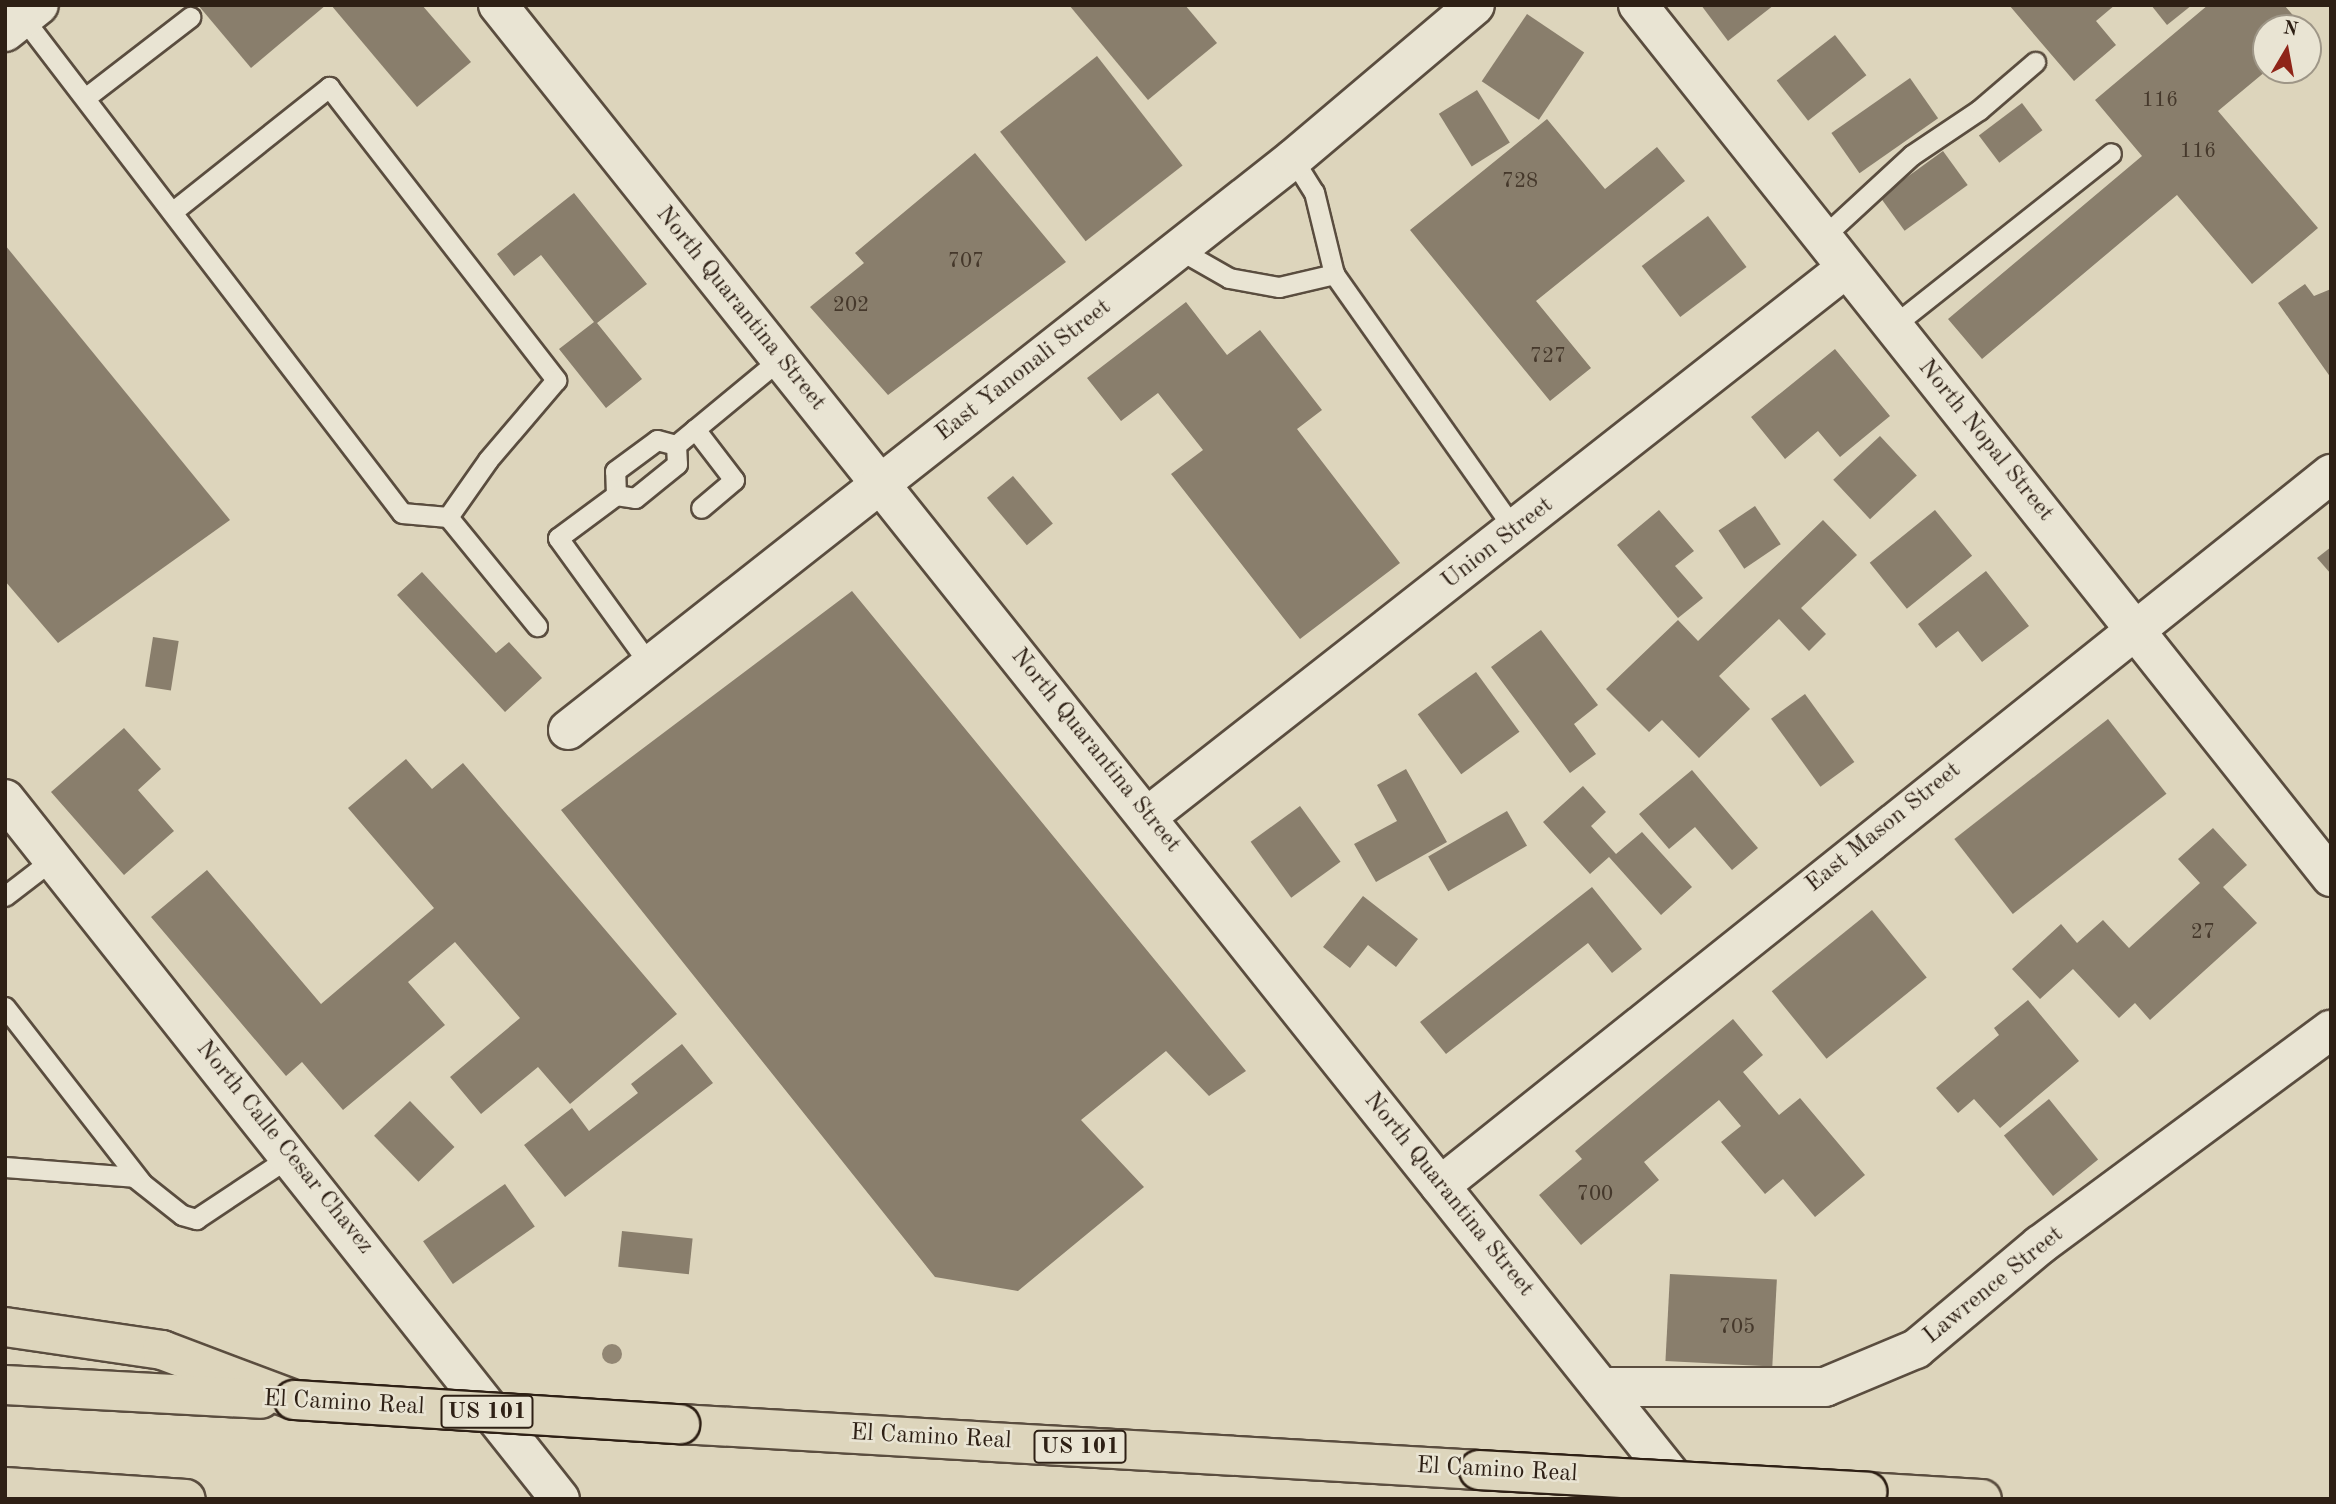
<!DOCTYPE html>
<html>
<head>
<meta charset="utf-8">
<style>
	body { margin:0 }
	#map { position:relative; width:2336px; height:1504px; overflow:hidden; background:#ddd5bc; font-family:"Old Standard TT",serif }
	div>[style] { position:absolute }
	[style*='--x'] { left:calc(var(--x)*1px); top:calc(var(--y)*1px); width:calc(var(--w)*1px); rotate:calc(var(--a)*1deg) }
	.building>* { inset:0; background:#897e6c; transform-origin:0 0 }
	.roads { filter:drop-shadow(2px 0 #5a4d3f) drop-shadow(-2px 0 #5a4d3f) drop-shadow(0 2px #5a4d3f) drop-shadow(0 -2px #5a4d3f) }
	.lane>* { height:19px; margin:-9.5px; padding:0 9.5px; transform-origin:9.5px; border-radius:9.5px; background:#e9e4d3 }
	.street>* { height:38px; margin:-19px; padding:0 19px; transform-origin:19px; border-radius:19px; background:#e9e4d3 }
	.secondary>* { height:38px; margin:-19px; padding:0 19px; transform-origin:19px; border-radius:19px; background:#e9e4d3 }
	.highway>* { height:38px; margin:-19px; padding:0 19px; transform-origin:19px; border-radius:19px; background:#ddd5bc }
	.bridges { filter:drop-shadow(2px 0 #2e2015) drop-shadow(-2px 0 #2e2015) drop-shadow(0 2px #2e2015) drop-shadow(0 -2px #2e2015) }
	.highway-bridge>* { height:38px; margin:-19px; padding:0 19px; transform-origin:19px; border-radius:19px; background:#ddd5bc }
	.trees>* { width:20px; height:20px; margin:-10px; border-radius:50%; background:#918673 }
	span { translate:-50% -50%; white-space:nowrap; text-align:center; line-height:1.15; -webkit-text-stroke:5px #e9e4d3; paint-order:stroke }
	.number-label { font-size:21px; color:#45382b }
	.number-label span { -webkit-text-stroke-width:0 }
	.shield-label span { padding:2px 5px; background:#e9e4d3; border:2px solid; border-radius:5px; -webkit-text-stroke-width:0 }
	.shield-label { font-size:23px; color:#2e2015; font-weight:700 }
	.street-label { font-size:24px; color:#2e2015 }
	.frame { position:absolute; inset:0; border:7px solid #2e2015; pointer-events:none }
	.north { position:absolute; left:2252px; top:14px; width:70px; height:70px; box-sizing:border-box; background:#e9e4d3; border:2px solid #9e9687; border-radius:50%; rotate:10deg; font-size:19px; font-weight:700; line-height:28px; text-align:center; color:#2e2015 }
	.north::after { content:''; display:block; margin:auto; width:24px; height:32px; background:#8f2418; clip-path:polygon(50% 0,100% 100%,50% 72%,0 100%) }
</style>
</head>
<body>
<div id="map">
	<div class="building">
		<div style="clip-path:polygon(198px 5px,326px 5px,251px 68px)"></div>
		<div style="clip-path:polygon(331px 5px,422px 5px,471px 62px,417px 107px)"></div>
		<div style="clip-path:polygon(1069px 5px,1185px 5px,1217px 43px,1148px 100px)"></div>
		<div style="clip-path:polygon(1701px 5px,1774px 5px,1728px 41px)"></div>
		<div style="clip-path:polygon(2009px 5px,2115px 5px,2096px 21px,2116px 45px,2074px 81px)"></div>
		<div style="clip-path:polygon(2151px 5px,2192px 5px,2167px 25px)"></div>
		<div style="clip-path:polygon(2208px 5px,2284px 5px,2304px 28px,2266px 28px,2266px 71px,2218px 111px,2318px 228px,2252px 284px,2177px 195px,1982px 359px,1948px 319px,2142px 156px,2095px 100px)"></div>
		<div style="left:1527px;top:14px;width:69px;height:81px;rotate:34deg"></div>
		<div style="left:1835px;top:35px;width:51px;height:74px;rotate:52deg"></div>
		<div style="left:1097px;top:56px;width:139px;height:123px;rotate:52deg"></div>
		<div style="left:1910px;top:78px;width:49px;height:96px;rotate:55deg"></div>
		<div style="left:1477px;top:90px;width:62px;height:45px;rotate:58deg"></div>
		<div style="left:2022px;top:103px;width:34px;height:54px;rotate:53deg"></div>
		<div style="clip-path:polygon(1547px 119px,1605px 189px,1657px 147px,1685px 181px,1536px 301px,1591px 368px,1550px 401px,1410px 230px)"></div>
		<div style="left:1943px;top:151px;width:42px;height:78px;rotate:54deg"></div>
		<div style="clip-path:polygon(975px 153px,1066px 262px,888px 395px,810px 307px,864px 263px,855px 253px)"></div>
		<div style="clip-path:polygon(574px 193px,647px 284px,597px 323px,642px 379px,606px 408px,559px 349px,594px 322px,541px 255px,514px 276px,497px 254px)"></div>
		<div style="left:1708px;top:216px;width:64px;height:83px;rotate:53deg"></div>
		<div style="clip-path:polygon(5px 245px,230px 520px,58px 643px,5px 581px)"></div>
		<div style="clip-path:polygon(2305px 284px,2314px 296px,2331px 289px,2331px 378px,2278px 303px)"></div>
		<div style="clip-path:polygon(1186px 302px,1227px 355px,1260px 330px,1322px 410px,1297px 429px,1400px 563px,1300px 639px,1171px 474px,1203px 450px,1158px 393px,1121px 421px,1087px 378px)"></div>
		<div style="clip-path:polygon(1835px 349px,1890px 416px,1840px 457px,1818px 431px,1785px 459px,1751px 417px)"></div>
		<div style="left:1880px;top:436px;width:54px;height:64px;rotate:47deg"></div>
		<div style="left:1013px;top:476px;width:62px;height:34px;rotate:50deg"></div>
		<div style="left:1755px;top:506px;width:46px;height:44px;rotate:56deg"></div>
		<div style="clip-path:polygon(1659px 510px,1694px 551px,1675px 566px,1703px 598px,1678px 618px,1617px 545px)"></div>
		<div style="left:1935px;top:510px;width:59px;height:84px;rotate:51deg"></div>
		<div style="clip-path:polygon(1823px 520px,1857px 555px,1801px 608px,1826px 634px,1809px 651px,1779px 619px,1719px 676px,1750px 709px,1699px 758px,1662px 720px,1649px 732px,1606px 689px,1678px 620px,1698px 641px)"></div>
		<div style="clip-path:polygon(2331px 547px,2331px 574px,2317px 558px)"></div>
		<div style="clip-path:polygon(1986px 571px,2029px 626px,1982px 662px,1958px 631px,1936px 648px,1918px 624px)"></div>
		<div style="clip-path:polygon(422px 572px,496px 653px,509px 642px,542px 678px,505px 712px,397px 595px)"></div>
		<div style="clip-path:polygon(852px 591px,1246px 1071px,1209px 1096px,1166px 1051px,1081px 1120px,1144px 1187px,1018px 1291px,935px 1277px,561px 810px)"></div>
		<div style="clip-path:polygon(1541px 630px,1598px 705px,1574px 724px,1596px 754px,1570px 773px,1491px 667px)"></div>
		<div style="left:153px;top:637px;width:26px;height:50px;rotate:9deg"></div>
		<div style="left:1476px;top:672px;width:74px;height:72px;rotate:54deg"></div>
		<div style="left:1805px;top:694px;width:84px;height:42px;rotate:54deg"></div>
		<div style="left:2108px;top:719px;width:95px;height:195px;rotate:52deg"></div>
		<div style="clip-path:polygon(124px 728px,161px 769px,138px 790px,174px 831px,124px 875px,51px 792px)"></div>
		<div style="clip-path:polygon(406px 759px,432px 789px,463px 763px,677px 1014px,570px 1104px,538px 1067px,481px 1114px,450px 1077px,520px 1018px,455px 942px,408px 982px,445px 1025px,343px 1110px,302px 1062px,286px 1076px,151px 917px,207px 870px,321px 1004px,434px 908px,348px 808px)"></div>
		<div style="clip-path:polygon(1406px 769px,1447px 842px,1376px 882px,1354px 844px,1397px 821px,1377px 785px)"></div>
		<div style="clip-path:polygon(1692px 770px,1758px 848px,1732px 870px,1695px 827px,1669px 849px,1639px 814px)"></div>
		<div style="clip-path:polygon(1583px 786px,1606px 812px,1591px 826px,1616px 854px,1642px 832px,1692px 887px,1661px 915px,1609px 857px,1590px 874px,1543px 822px)"></div>
		<div style="left:1300px;top:806px;width:69px;height:61px;rotate:54deg"></div>
		<div style="left:1507px;top:811px;width:40px;height:91px;rotate:60deg"></div>
		<div style="clip-path:polygon(2213px 828px,2247px 865px,2223px 887px,2257px 923px,2150px 1020px,2135px 1003px,2119px 1018px,2073px 969px,2040px 999px,2012px 969px,2061px 924px,2077px 943px,2103px 920px,2129px 948px,2200px 883px,2178px 859px)"></div>
		<div style="clip-path:polygon(1592px 887px,1642px 949px,1612px 973px,1588px 943px,1446px 1054px,1420px 1022px)"></div>
		<div style="clip-path:polygon(1363px 896px,1418px 939px,1396px 967px,1368px 945px,1350px 968px,1323px 947px)"></div>
		<div style="left:1872px;top:910px;width:87px;height:129px;rotate:51deg"></div>
		<div style="clip-path:polygon(2028px 1000px,2079px 1061px,2000px 1128px,1974px 1099px,1958px 1113px,1936px 1088px,1999px 1035px,1994px 1028px)"></div>
		<div style="clip-path:polygon(1733px 1019px,1763px 1055px,1743px 1072px,1779px 1115px,1800px 1098px,1865px 1175px,1815px 1217px,1783px 1179px,1765px 1194px,1721px 1142px,1741px 1126px,1719px 1100px,1644px 1162px,1659px 1180px,1581px 1245px,1539px 1195px,1582px 1159px,1575px 1151px)"></div>
		<div style="clip-path:polygon(682px 1044px,713px 1083px,565px 1197px,524px 1145px,572px 1108px,589px 1131px,638px 1093px,631px 1084px)"></div>
		<div style="left:2049px;top:1099px;width:78px;height:58px;rotate:51deg"></div>
		<div style="left:410px;top:1101px;width:64px;height:50px;rotate:46deg"></div>
		<div style="left:505px;top:1184px;width:52px;height:100px;rotate:55deg"></div>
		<div style="left:622px;top:1231px;width:71px;height:36px;rotate:6deg"></div>
		<div style="left:1670px;top:1274px;width:107px;height:87px;rotate:3deg"></div>
	</div>
	<div class="roads">
		<div class="lane">
			<div style="--x:23;--y:18;--w:623;--a:52.56"></div>
			<div style="--x:402;--y:513;--w:46;--a:5"></div>
			<div style="--x:448;--y:517;--w:141;--a:50.8"></div>
			<div style="--x:85;--y:98;--w:133;--a:-37.6"></div>
			<div style="--x:1293;--y:159;--w:39;--a:58"></div>
			<div style="--x:1314;--y:192;--w:84;--a:76.3"></div>
			<div style="--x:1334;--y:274;--w:314;--a:54.8"></div>
			<div style="--x:172;--y:212;--w:201;--a:-38.5"></div>
			<div style="--x:329;--y:87;--w:371;--a:52.2"></div>
			<div style="--x:556;--y:380;--w:105;--a:130.4"></div>
			<div style="--x:488;--y:460;--w:70;--a:125.1"></div>
			<div style="--x:1823;--y:237;--w:121;--a:-42.7"></div>
			<div style="--x:1912;--y:155;--w:81;--a:-33.9"></div>
			<div style="--x:1979;--y:110;--w:74;--a:-40.6"></div>
			<div style="--x:1180;--y:250;--w:56;--a:29.7"></div>
			<div style="--x:1229;--y:278;--w:51;--a:10.2"></div>
			<div style="--x:1279;--y:287;--w:57;--a:-13.3"></div>
			<div style="--x:1893;--y:326;--w:278;--a:-38.4"></div>
			<div style="--x:695;--y:429;--w:64;--a:52.6"></div>
			<div style="--x:734;--y:480;--w:43;--a:139.7"></div>
			<div style="--x:676;--y:445;--w:135;--a:-39.6"></div>
			<div style="--x:616;--y:495;--w:24;--a:-92"></div>
			<div style="--x:615;--y:471;--w:52;--a:-36.4"></div>
			<div style="--x:657;--y:440;--w:20;--a:15"></div>
			<div style="--x:650;--y:665;--w:157;--a:-125.9"></div>
			<div style="--x:558;--y:538;--w:72;--a:-36.6"></div>
			<div style="--x:616;--y:495;--w:19;--a:9"></div>
			<div style="--x:635;--y:498;--w:54;--a:-39"></div>
			<div style="--x:677;--y:464;--w:19;--a:-93"></div>
			<div style="--x:5;--y:896;--w:61;--a:-37.6"></div>
			<div style="--x:5;--y:1007;--w:223;--a:52.1"></div>
			<div style="--x:5;--y:1167;--w:129;--a:4.4"></div>
			<div style="--x:134;--y:1177;--w:61;--a:38.4"></div>
			<div style="--x:182;--y:1215;--w:15;--a:16"></div>
			<div style="--x:196;--y:1219;--w:114;--a:-33.6"></div>
		</div>
		<div class="street">
			<div style="--x:498;--y:5;--w:1911;--a:51.42"></div>
			<div style="--x:1638;--y:5;--w:1114;--a:51.52"></div>
			<div style="--x:5;--y:32;--w:43;--a:-38.5"></div>
			<div style="--x:568;--y:730;--w:923;--a:-38.22"></div>
			<div style="--x:1293;--y:159;--w:238;--a:-40.2"></div>
			<div style="--x:1148;--y:816;--w:886;--a:-38.12"></div>
			<div style="--x:1440;--y:1186;--w:1141;--a:-38.63"></div>
			<div style="--x:1601;--y:1387;--w:224;--a:0"></div>
			<div style="--x:1825;--y:1387;--w:99;--a:-22.7"></div>
			<div style="--x:1916;--y:1349;--w:162;--a:-40"></div>
			<div style="--x:2040;--y:1245;--w:362;--a:-36.5"></div>
		</div>
		<div class="secondary">
			<div style="--x:5;--y:799;--w:893;--a:51.59"></div>
		</div>
		<div class="highway">
			<div style="--x:5;--y:1327;--w:159;--a:8.3"></div>
			<div style="--x:162;--y:1350;--w:141;--a:20.7"></div>
			<div style="--x:5;--y:1385;--w:256;--a:3.1"></div>
			<div style="--x:680;--y:1424;--w:800;--a:3.29"></div>
			<div style="--x:5;--y:1487;--w:181;--a:3.8"></div>
			<div style="--x:1867;--y:1492;--w:115;--a:3.5"></div>
		</div>
	</div>
	<div class="bridges">
		<div class="highway-bridge">
			<div style="--x:294;--y:1400;--w:387;--a:3.6"></div>
			<div style="--x:1479;--y:1470;--w:389;--a:3.2"></div>
		</div>
	</div>
	<div class="trees">
		<div style="left:612px;top:1354px"></div>
	</div>
	<div class="number-label">
		<span style="left:2160px;top:101px">116</span>
		<span style="left:2198px;top:152px">116</span>
		<span style="left:1520px;top:182px">728</span>
		<span style="left:966px;top:262px">707</span>
		<span style="left:851px;top:306px">202</span>
		<span style="left:1548px;top:357px">727</span>
		<span style="left:2203px;top:933px">27</span>
		<span style="left:1595px;top:1195px">700</span>
		<span style="left:1737px;top:1328px">705</span>
	</div>
	<div class="shield-label">
		<span style="left:487px;top:1412px">US 101</span>
		<span style="left:1080px;top:1447px">US 101</span>
	</div>
	<div class="street-label">
		<span style="left:740px;top:309px;rotate:51deg">North Quarantina Street</span>
		<span style="left:1024px;top:371px;rotate:-38deg">East Yanonali Street</span>
		<span style="left:1985px;top:441px;rotate:51deg">North Nopal Street</span>
		<span style="left:1498px;top:544px;rotate:-38deg">Union Street</span>
		<span style="left:1095px;top:751px;rotate:51deg">North Quarantina Street</span>
		<span style="left:1884px;top:828px;rotate:-39deg">East Mason Street</span>
		<span style="left:284px;top:1148px;rotate:51deg">North Calle Cesar Chavez</span>
		<span style="left:1448px;top:1195px;rotate:51deg">North Quarantina Street</span>
		<span style="left:1994px;top:1286px;rotate:-39deg">Lawrence Street</span>
		<span style="left:344px;top:1404px;rotate:3deg">El Camino Real</span>
		<span style="left:931px;top:1438px;rotate:3deg">El Camino Real</span>
		<span style="left:1497px;top:1471px;rotate:3deg">El Camino Real</span>
	</div>
	<div class="frame"></div>
	<div class="north">N</div>
</div>
</body>
</html>
